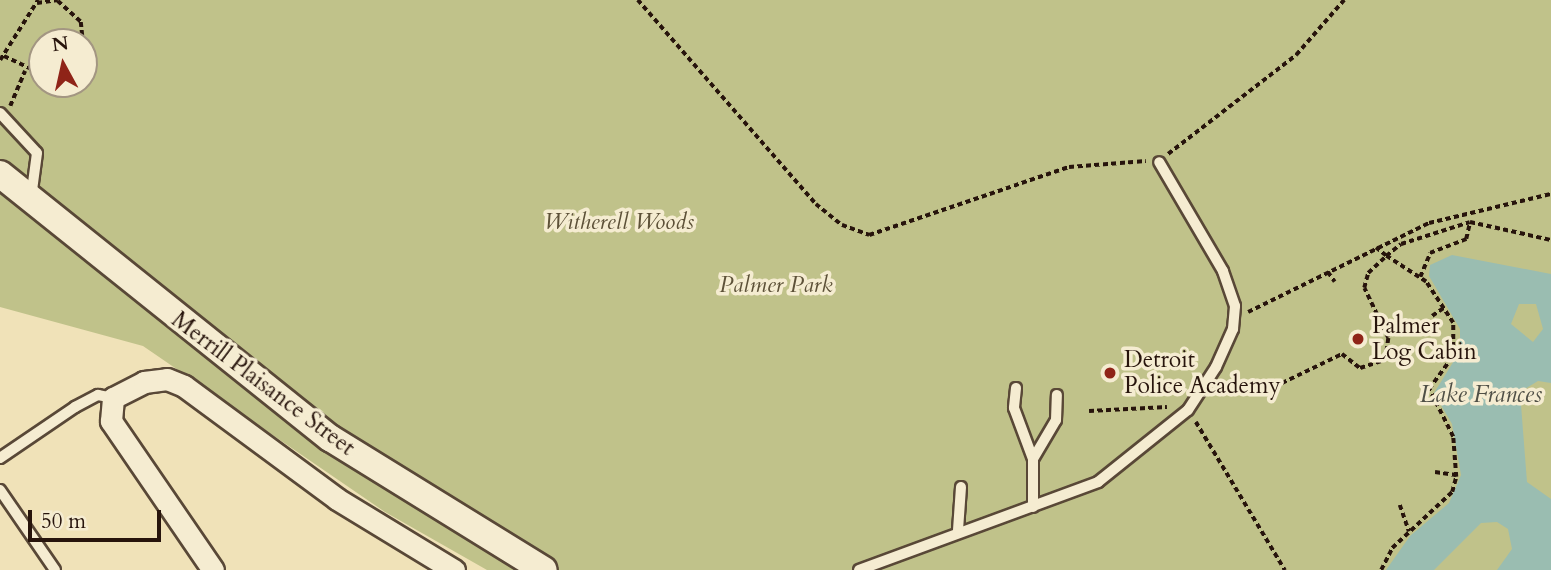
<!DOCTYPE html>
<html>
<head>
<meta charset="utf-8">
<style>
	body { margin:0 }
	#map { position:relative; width:1551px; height:570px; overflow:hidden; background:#f0e2b8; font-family:Cardo,serif }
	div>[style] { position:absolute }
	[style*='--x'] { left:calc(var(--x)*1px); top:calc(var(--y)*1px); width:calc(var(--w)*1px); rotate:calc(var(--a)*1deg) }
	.green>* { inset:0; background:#c0c28a }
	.water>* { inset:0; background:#9abdb1 }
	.path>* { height:3.5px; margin-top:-1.75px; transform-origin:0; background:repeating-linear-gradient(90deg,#27140c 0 5px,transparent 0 8.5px) }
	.roads { filter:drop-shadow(2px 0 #594837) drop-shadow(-2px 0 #594837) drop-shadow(0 2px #594837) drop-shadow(0 -2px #594837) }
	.service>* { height:10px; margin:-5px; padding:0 5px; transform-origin:5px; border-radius:5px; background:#f5ecd1 }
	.minor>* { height:21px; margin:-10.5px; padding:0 10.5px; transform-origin:10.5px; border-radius:10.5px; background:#f5ecd1 }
	.tertiary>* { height:26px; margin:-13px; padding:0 13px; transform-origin:13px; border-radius:13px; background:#f5ecd1 }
	.dots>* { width:19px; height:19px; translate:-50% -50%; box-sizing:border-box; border:4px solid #f5ecd1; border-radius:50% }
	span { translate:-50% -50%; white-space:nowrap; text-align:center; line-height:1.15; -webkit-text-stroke:7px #f5ecd1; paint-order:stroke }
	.park-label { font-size:23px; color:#5d5138; font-style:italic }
	.poi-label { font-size:23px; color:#27140c }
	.left { translate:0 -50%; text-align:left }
	.street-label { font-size:23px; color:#27140c }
	.water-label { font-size:24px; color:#4f4f46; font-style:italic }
	.north { position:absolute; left:28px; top:28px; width:70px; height:70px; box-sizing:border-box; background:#f5ecd1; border:2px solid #a39682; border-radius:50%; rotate:352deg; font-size:19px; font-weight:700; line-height:28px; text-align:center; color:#27140c }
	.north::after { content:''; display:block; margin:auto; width:24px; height:32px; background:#8f2418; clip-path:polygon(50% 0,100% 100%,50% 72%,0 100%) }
	.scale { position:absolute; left:28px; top:510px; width:133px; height:32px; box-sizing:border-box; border:4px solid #27140c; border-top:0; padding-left:9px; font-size:21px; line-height:24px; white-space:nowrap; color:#27140c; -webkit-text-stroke:5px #f5ecd1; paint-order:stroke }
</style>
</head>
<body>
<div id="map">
	<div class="green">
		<div style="clip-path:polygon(evenodd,0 0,1551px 0,1551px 570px,487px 570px,385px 512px,143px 346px,0 307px,0 0,42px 42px,84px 42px,84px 84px,42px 84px,42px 42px)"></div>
	</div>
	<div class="water">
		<div style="clip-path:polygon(evenodd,1452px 255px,1551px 274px,1551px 383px,1538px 381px,1520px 392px,1527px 482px,1551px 499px,1551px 570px,1497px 570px,1512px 549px,1508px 529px,1497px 522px,1481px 523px,1434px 570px,1386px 570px,1410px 536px,1449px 503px,1461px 475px,1452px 424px,1434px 393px,1460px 351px,1460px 329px,1429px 276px,1430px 265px,1452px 255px,1519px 304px,1536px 304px,1543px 329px,1533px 342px,1511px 324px,1519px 304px)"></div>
	</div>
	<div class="path">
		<div style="--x:638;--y:0;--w:271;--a:48.9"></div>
		<div style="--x:816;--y:204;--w:33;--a:39"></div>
		<div style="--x:842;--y:225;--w:29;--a:20"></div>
		<div style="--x:869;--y:235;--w:211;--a:-18.8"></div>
		<div style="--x:1069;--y:167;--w:77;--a:-4.5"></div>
		<div style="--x:58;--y:1;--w:31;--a:42"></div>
		<div style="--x:81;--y:22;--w:28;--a:84"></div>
		<div style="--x:37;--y:3;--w:21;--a:-8"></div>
		<div style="--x:4;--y:56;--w:42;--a:25.3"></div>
		<div style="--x:0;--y:60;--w:71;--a:-57.7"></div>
		<div style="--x:10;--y:106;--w:38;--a:-67"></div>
		<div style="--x:1168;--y:154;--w:162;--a:-37.7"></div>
		<div style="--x:1296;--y:55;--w:73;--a:-48.9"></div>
		<div style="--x:1328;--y:272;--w:12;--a:55"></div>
		<div style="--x:1420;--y:277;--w:26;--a:-67"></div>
		<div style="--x:1430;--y:253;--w:39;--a:-21"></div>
		<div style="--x:1466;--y:239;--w:17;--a:-77"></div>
		<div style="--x:1248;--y:312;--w:202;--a:-26.2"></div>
		<div style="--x:1429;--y:223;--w:125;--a:-13.4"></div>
		<div style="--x:1432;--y:316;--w:16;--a:-35"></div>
		<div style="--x:1282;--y:383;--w:67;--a:-25.8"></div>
		<div style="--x:1342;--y:354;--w:23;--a:38"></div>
		<div style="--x:1360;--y:368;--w:26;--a:-18"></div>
		<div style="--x:1385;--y:360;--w:22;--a:-82"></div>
		<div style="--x:1388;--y:338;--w:55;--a:-115.6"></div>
		<div style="--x:1364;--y:288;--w:16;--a:-75"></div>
		<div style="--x:1368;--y:273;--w:25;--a:-43"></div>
		<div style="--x:1386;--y:256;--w:13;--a:-141"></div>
		<div style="--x:1089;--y:411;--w:78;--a:-2.9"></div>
		<div style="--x:1196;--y:422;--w:173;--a:59"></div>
		<div style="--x:1435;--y:472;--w:21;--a:8"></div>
		<div style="--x:1400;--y:505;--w:28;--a:71"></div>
		<div style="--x:1381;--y:570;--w:25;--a:-63"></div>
		<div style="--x:1392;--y:548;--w:82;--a:-43"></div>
		<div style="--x:1452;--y:492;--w:16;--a:-75"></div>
		<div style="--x:1456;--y:477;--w:40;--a:-94.3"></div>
		<div style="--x:1453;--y:437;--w:54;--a:-116.6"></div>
		<div style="--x:1429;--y:389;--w:41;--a:-54"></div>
		<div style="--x:1453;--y:356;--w:33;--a:-90"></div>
		<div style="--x:1453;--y:323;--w:49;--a:-123.4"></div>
		<div style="--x:1426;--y:282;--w:48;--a:-147"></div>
		<div style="--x:1386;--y:256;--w:19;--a:-39"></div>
		<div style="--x:1401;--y:244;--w:72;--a:-17.7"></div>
		<div style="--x:1470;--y:222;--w:83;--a:12.5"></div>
	</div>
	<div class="roads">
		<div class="service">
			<div style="--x:0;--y:113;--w:54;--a:47.2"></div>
			<div style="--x:37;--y:153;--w:45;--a:97.6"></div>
			<div style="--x:1016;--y:388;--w:20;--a:96"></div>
			<div style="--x:1014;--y:408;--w:54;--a:69.6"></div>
			<div style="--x:1033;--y:459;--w:48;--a:90"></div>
			<div style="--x:0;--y:458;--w:91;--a:-34.2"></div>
			<div style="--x:75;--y:407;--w:26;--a:-28"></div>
			<div style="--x:98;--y:395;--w:15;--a:11"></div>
			<div style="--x:1033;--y:459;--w:45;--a:-59.5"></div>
			<div style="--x:1056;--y:420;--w:25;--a:-88"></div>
			<div style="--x:0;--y:490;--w:97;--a:55.5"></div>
			<div style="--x:958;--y:530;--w:43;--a:-86"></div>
			<div style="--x:859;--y:570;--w:255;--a:-20.2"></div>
			<div style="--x:1098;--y:482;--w:115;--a:-38.7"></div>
			<div style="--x:1188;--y:410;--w:51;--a:-56.9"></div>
			<div style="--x:1216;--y:367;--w:42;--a:-65.9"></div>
			<div style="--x:1233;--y:329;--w:23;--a:-85"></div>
			<div style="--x:1235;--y:306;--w:37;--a:-109"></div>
			<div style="--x:1223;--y:271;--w:126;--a:-120.4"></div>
		</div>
		<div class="minor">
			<div style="--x:213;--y:570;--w:181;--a:-124.4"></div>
			<div style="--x:111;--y:421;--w:23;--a:-85"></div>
			<div style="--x:113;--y:398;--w:35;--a:-27"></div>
			<div style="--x:144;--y:382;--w:23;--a:-7"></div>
			<div style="--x:167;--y:379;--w:18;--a:22"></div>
			<div style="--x:184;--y:386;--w:190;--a:36.4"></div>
			<div style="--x:337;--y:499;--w:137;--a:31.3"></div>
		</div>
		<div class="tertiary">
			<div style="--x:0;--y:174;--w:423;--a:38.7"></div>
			<div style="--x:330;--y:438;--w:251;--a:31.7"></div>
		</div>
	</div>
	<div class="dots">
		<div style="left:1358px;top:339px;background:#8f2418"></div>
		<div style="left:1110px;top:373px;background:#8f2418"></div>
	</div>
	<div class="park-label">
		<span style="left:619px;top:222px">Witherell Woods</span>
		<span style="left:776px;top:285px">Palmer Park</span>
	</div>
	<div class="poi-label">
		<span class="left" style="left:1372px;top:339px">Palmer<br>Log Cabin</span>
		<span class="left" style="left:1124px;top:373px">Detroit<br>Police Academy</span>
	</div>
	<div class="street-label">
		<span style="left:263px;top:384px;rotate:37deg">Merrill Plaisance Street</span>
	</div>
	<div class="water-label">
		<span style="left:1481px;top:395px">Lake Frances</span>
	</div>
	<div class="north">N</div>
	<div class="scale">50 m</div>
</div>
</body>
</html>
